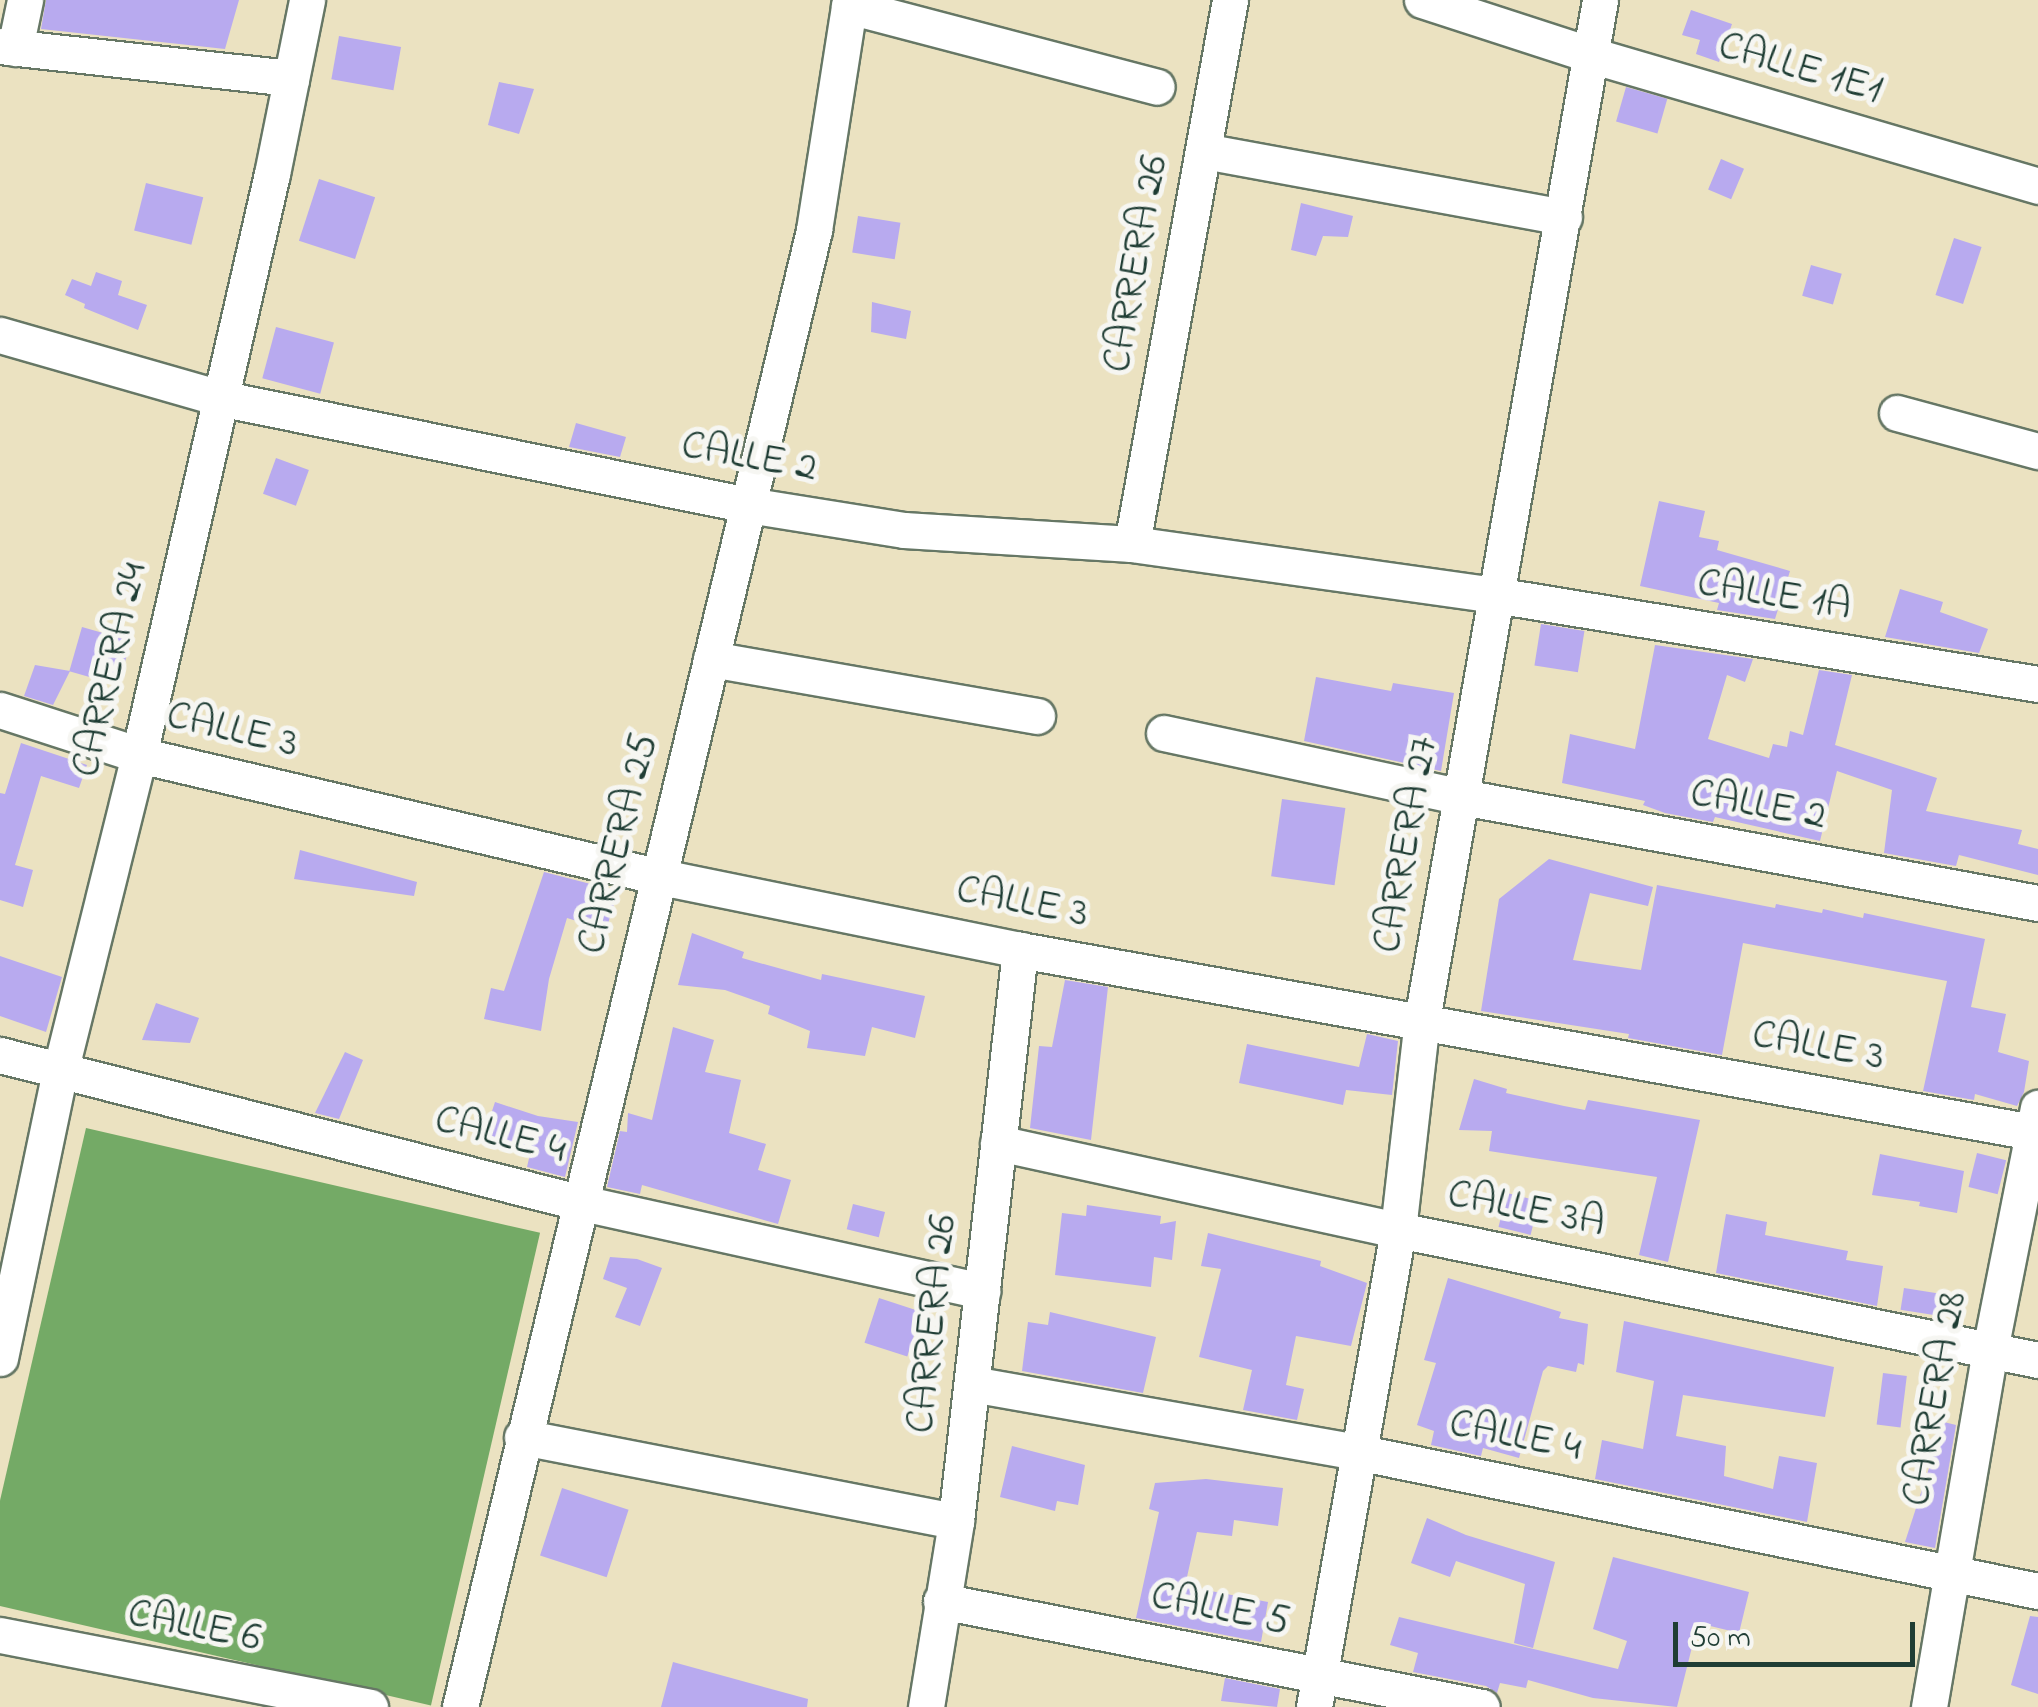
<!DOCTYPE html>
<html>
<head>
<meta charset="utf-8">
<style>
	body { margin:0 }
	#map { position:relative; width:2038px; height:1707px; overflow:hidden; background:#ebe2c1; font-family:"Indie Flower",sans-serif }
	div>[style] { position:absolute }
	[style*='--x'] { left:calc(var(--x)*1px); top:calc(var(--y)*1px); width:calc(var(--w)*1px); rotate:calc(var(--a)*1deg) }
	.forest>* { inset:0; background:#74aa66; transform-origin:0 0 }
	.building>* { inset:0; background:#b8aaef; transform-origin:0 0 }
	.roads { filter:drop-shadow(2px 0 #667765) drop-shadow(-2px 0 #667765) drop-shadow(0 2px #667765) drop-shadow(0 -2px #667765) }
	.street>* { height:35px; margin:-17.5px; padding:0 17.5px; transform-origin:17.5px; border-radius:17.5px; background:#fff }
	span { translate:-50% -50%; white-space:nowrap; text-align:center; line-height:1.15; -webkit-text-stroke:10px #f6f6f2; paint-order:stroke }
	.street-label { font-size:42px; color:#1f3d34 }
	.scale { position:absolute; left:1673px; top:1622px; width:242px; height:45px; box-sizing:border-box; border:5px solid #1f3d34; border-top:0; padding-left:12px; font-size:30px; line-height:35px; white-space:nowrap; color:#1f3d34; -webkit-text-stroke:8px #f6f6f2; paint-order:stroke }
</style>
</head>
<body>
<div id="map">
	<div class="forest">
		<div style="left:86px;top:1128px;width:466px;height:485px;rotate:13deg"></div>
	</div>
	<div class="building">
		<div style="clip-path:polygon(46px 0,239px 0,225px 49px,41px 29px)"></div>
		<div style="clip-path:polygon(1691px 10px,1732px 24px,1719px 62px,1696px 54px,1700px 40px,1682px 35px)"></div>
		<div style="left:339px;top:36px;width:63px;height:44px;rotate:10deg"></div>
		<div style="clip-path:polygon(499px 82px,534px 89px,519px 134px,488px 125px)"></div>
		<div style="left:1626px;top:87px;width:43px;height:36px;rotate:16deg"></div>
		<div style="left:1721px;top:159px;width:25px;height:33px;rotate:23deg"></div>
		<div style="left:319px;top:179px;width:59px;height:65px;rotate:18deg"></div>
		<div style="left:146px;top:183px;width:59px;height:49px;rotate:14deg"></div>
		<div style="clip-path:polygon(1301px 203px,1353px 216px,1348px 237px,1323px 236px,1316px 256px,1291px 250px)"></div>
		<div style="left:858px;top:216px;width:43px;height:37px;rotate:9deg"></div>
		<div style="left:1954px;top:238px;width:29px;height:60px;rotate:18deg"></div>
		<div style="left:1811px;top:265px;width:32px;height:32px;rotate:16deg"></div>
		<div style="clip-path:polygon(96px 272px,122px 281px,118px 295px,147px 305px,138px 330px,84px 308px,85px 304px,65px 295px,72px 279px,91px 286px)"></div>
		<div style="clip-path:polygon(872px 302px,911px 311px,906px 339px,871px 332px)"></div>
		<div style="left:276px;top:327px;width:60px;height:53px;rotate:15deg"></div>
		<div style="clip-path:polygon(576px 423px,626px 437px,620px 457px,569px 447px)"></div>
		<div style="left:276px;top:458px;width:35px;height:38px;rotate:20deg"></div>
		<div style="clip-path:polygon(1659px 501px,1705px 511px,1699px 537px,1719px 541px,1717px 550px,1790px 571px,1775px 619px,1717px 610px,1719px 603px,1640px 586px)"></div>
		<div style="clip-path:polygon(1900px 589px,1943px 602px,1940px 612px,1988px 629px,1979px 653px,1885px 637px)"></div>
		<div style="left:1541px;top:624px;width:44px;height:42px;rotate:9deg"></div>
		<div style="left:82px;top:627px;width:51px;height:46px;rotate:16deg"></div>
		<div style="clip-path:polygon(1655px 645px,1753px 659px,1745px 682px,1727px 675px,1708px 739px,1769px 758px,1773px 744px,1787px 747px,1790px 731px,1803px 735px,1819px 670px,1852px 675px,1835px 745px,1937px 778px,1926px 811px,2022px 830px,2018px 844px,2038px 849px,2038px 875px,1959px 855px,1956px 866px,1884px 853px,1892px 790px,1837px 771px,1820px 841px,1715px 817px,1713px 822px,1665px 813px,1643px 805px,1645px 801px,1562px 783px,1570px 734px,1635px 749px)"></div>
		<div style="clip-path:polygon(35px 665px,70px 671px,53px 705px,24px 696px)"></div>
		<div style="clip-path:polygon(1316px 677px,1391px 691px,1393px 683px,1454px 693px,1441px 771px,1304px 741px)"></div>
		<div style="clip-path:polygon(21px 743px,87px 765px,79px 788px,41px 776px,15px 865px,33px 870px,23px 907px,0 900px,0 793px,5px 794px)"></div>
		<div style="left:1282px;top:799px;width:64px;height:78px;rotate:8deg"></div>
		<div style="clip-path:polygon(300px 850px,417px 882px,414px 896px,294px 879px)"></div>
		<div style="clip-path:polygon(1549px 859px,1653px 887px,1648px 906px,1590px 893px,1573px 960px,1641px 970px,1657px 885px,1775px 908px,1776px 904px,1822px 913px,1823px 909px,1863px 918px,1864px 913px,1985px 939px,1971px 1007px,2006px 1014px,1998px 1052px,2029px 1061px,2024px 1092px,2017px 1106px,1975px 1094px,1974px 1100px,1923px 1091px,1947px 981px,1743px 943px,1722px 1055px,1628px 1038px,1629px 1034px,1481px 1011px,1499px 899px)"></div>
		<div style="clip-path:polygon(544px 872px,618px 891px,606px 930px,567px 918px,549px 979px,541px 1031px,484px 1019px,491px 988px,504px 991px)"></div>
		<div style="clip-path:polygon(692px 933px,744px 952px,742px 958px,821px 980px,822px 974px,925px 996px,915px 1038px,872px 1027px,865px 1056px,807px 1048px,810px 1031px,768px 1014px,770px 1006px,725px 990px,678px 985px)"></div>
		<div style="clip-path:polygon(0 956px,62px 977px,46px 1032px,0 1016px)"></div>
		<div style="clip-path:polygon(1065px 980px,1108px 987px,1091px 1140px,1030px 1128px,1039px 1046px,1052px 1047px)"></div>
		<div style="clip-path:polygon(156px 1003px,199px 1018px,190px 1043px,142px 1040px)"></div>
		<div style="clip-path:polygon(673px 1027px,714px 1040px,705px 1072px,741px 1080px,729px 1133px,766px 1144px,758px 1170px,791px 1180px,778px 1224px,642px 1185px,640px 1194px,607px 1187px,620px 1131px,627px 1132px,628px 1113px,652px 1120px)"></div>
		<div style="clip-path:polygon(1367px 1034px,1398px 1041px,1392px 1095px,1346px 1090px,1343px 1105px,1239px 1083px,1247px 1044px,1359px 1067px)"></div>
		<div style="clip-path:polygon(345px 1052px,363px 1060px,339px 1119px,315px 1113px)"></div>
		<div style="clip-path:polygon(1474px 1079px,1507px 1089px,1506px 1093px,1564px 1106px,1585px 1110px,1588px 1100px,1700px 1120px,1668px 1262px,1639px 1255px,1657px 1177px,1489px 1151px,1492px 1131px,1459px 1130px)"></div>
		<div style="clip-path:polygon(495px 1102px,538px 1116px,578px 1122px,565px 1177px,527px 1167px,530px 1154px,483px 1138px)"></div>
		<div style="left:1977px;top:1153px;width:30px;height:35px;rotate:14deg"></div>
		<div style="clip-path:polygon(1880px 1154px,1964px 1171px,1957px 1213px,1919px 1206px,1920px 1202px,1872px 1195px)"></div>
		<div style="left:1507px;top:1193px;width:33px;height:35px;rotate:14deg"></div>
		<div style="left:853px;top:1204px;width:33px;height:26px;rotate:14deg"></div>
		<div style="clip-path:polygon(1087px 1205px,1161px 1216px,1160px 1224px,1176px 1221px,1172px 1260px,1154px 1257px,1151px 1287px,1055px 1275px,1062px 1213px,1086px 1216px)"></div>
		<div style="clip-path:polygon(1726px 1214px,1767px 1222px,1765px 1235px,1848px 1251px,1846px 1260px,1883px 1266px,1877px 1306px,1716px 1273px)"></div>
		<div style="clip-path:polygon(1208px 1233px,1321px 1261px,1320px 1266px,1367px 1283px,1351px 1346px,1296px 1336px,1286px 1385px,1304px 1389px,1297px 1420px,1243px 1410px,1252px 1370px,1199px 1357px,1221px 1269px,1201px 1266px)"></div>
		<div style="clip-path:polygon(610px 1257px,637px 1259px,662px 1268px,640px 1326px,615px 1317px,627px 1288px,603px 1279px)"></div>
		<div style="clip-path:polygon(1448px 1278px,1561px 1312px,1559px 1318px,1588px 1324px,1584px 1365px,1578px 1363px,1576px 1372px,1548px 1366px,1543px 1371px,1519px 1458px,1483px 1448px,1481px 1456px,1431px 1445px,1434px 1431px,1417px 1425px,1436px 1363px,1424px 1360px)"></div>
		<div style="left:1904px;top:1288px;width:40px;height:22px;rotate:9deg"></div>
		<div style="left:879px;top:1298px;width:45px;height:47px;rotate:18deg"></div>
		<div style="clip-path:polygon(1050px 1312px,1156px 1337px,1143px 1393px,1022px 1371px,1028px 1322px,1048px 1325px)"></div>
		<div style="clip-path:polygon(1624px 1321px,1834px 1367px,1825px 1417px,1683px 1395px,1676px 1436px,1726px 1446px,1724px 1476px,1773px 1489px,1779px 1456px,1817px 1463px,1807px 1522px,1595px 1479px,1602px 1440px,1643px 1449px,1654px 1381px,1616px 1372px)"></div>
		<div style="left:1883px;top:1373px;width:24px;height:52px;rotate:7deg"></div>
		<div style="clip-path:polygon(1944px 1422px,1956px 1425px,1935px 1548px,1905px 1542px)"></div>
		<div style="clip-path:polygon(1012px 1446px,1085px 1465px,1078px 1505px,1057px 1501px,1055px 1511px,1000px 1497px)"></div>
		<div style="clip-path:polygon(1206px 1479px,1283px 1488px,1278px 1526px,1234px 1520px,1232px 1536px,1197px 1532px,1185px 1586px,1268px 1602px,1261px 1642px,1136px 1618px,1159px 1512px,1149px 1509px,1155px 1483px)"></div>
		<div style="left:562px;top:1488px;width:70px;height:71px;rotate:18deg"></div>
		<div style="clip-path:polygon(1427px 1518px,1466px 1535px,1555px 1562px,1533px 1648px,1514px 1643px,1525px 1584px,1456px 1561px,1450px 1577px,1411px 1563px)"></div>
		<div style="clip-path:polygon(1613px 1557px,1749px 1592px,1739px 1633px,1698px 1623px,1677px 1707px,1593px 1698px,1528px 1680px,1526px 1688px,1500px 1683px,1497px 1693px,1486px 1686px,1413px 1672px,1418px 1653px,1390px 1645px,1399px 1617px,1618px 1669px,1627px 1641px,1593px 1629px)"></div>
		<div style="clip-path:polygon(2030px 1616px,2038px 1617px,2038px 1694px,2011px 1685px)"></div>
		<div style="clip-path:polygon(673px 1662px,808px 1699px,807px 1707px,661px 1707px)"></div>
		<div style="clip-path:polygon(1225px 1678px,1280px 1689px,1277px 1707px,1221px 1701px)"></div>
	</div>
	<div class="roads">
		<div class="street">
			<div style="--x:1422;--y:0;--w:178;--a:18"></div>
			<div style="--x:1591;--y:55;--w:466;--a:16.3"></div>
			<div style="--x:849;--y:6;--w:318;--a:14.7"></div>
			<div style="--x:0;--y:46;--w:293;--a:6.3"></div>
			<div style="--x:15;--y:48;--w:49;--a:-78.2"></div>
			<div style="--x:1204;--y:151;--w:366;--a:10.4"></div>
			<div style="--x:0;--y:335;--w:228;--a:16"></div>
			<div style="--x:219;--y:398;--w:540;--a:11.43"></div>
			<div style="--x:748;--y:505;--w:158;--a:9.1"></div>
			<div style="--x:904;--y:530;--w:228;--a:3.5"></div>
			<div style="--x:1132;--y:544;--w:367;--a:8"></div>
			<div style="--x:1495;--y:595;--w:550;--a:9.31"></div>
			<div style="--x:1897;--y:413;--w:146;--a:15.1"></div>
			<div style="--x:1132;--y:544;--w:553;--a:-79.79"></div>
			<div style="--x:711;--y:659;--w:331;--a:9.9"></div>
			<div style="--x:0;--y:710;--w:146;--a:17.9"></div>
			<div style="--x:139;--y:755;--w:531;--a:13.17"></div>
			<div style="--x:656;--y:876;--w:371;--a:11.5"></div>
			<div style="--x:1020;--y:950;--w:1034;--a:10.19"></div>
			<div style="--x:1164;--y:733;--w:305;--a:12.1"></div>
			<div style="--x:1462;--y:797;--w:586;--a:10.43"></div>
			<div style="--x:0;--y:1055;--w:601;--a:14.27"></div>
			<div style="--x:582;--y:1203;--w:410;--a:12.4"></div>
			<div style="--x:998;--y:1143;--w:409;--a:12.3"></div>
			<div style="--x:1398;--y:1230;--w:653;--a:11.48"></div>
			<div style="--x:0;--y:1358;--w:292;--a:-78.2"></div>
			<div style="--x:60;--y:1072;--w:327;--a:-76"></div>
			<div style="--x:139;--y:755;--w:596;--a:-77.11"></div>
			<div style="--x:272;--y:174;--w:177;--a:-78.6"></div>
			<div style="--x:972;--y:1384;--w:391;--a:10"></div>
			<div style="--x:1357;--y:1452;--w:695;--a:11.54"></div>
			<div style="--x:522;--y:1437;--w:442;--a:11"></div>
			<div style="--x:941;--y:1601;--w:551;--a:11.09"></div>
			<div style="--x:0;--y:1635;--w:377;--a:11"></div>
			<div style="--x:460;--y:1707;--w:1519;--a:-76.52"></div>
			<div style="--x:814;--y:230;--w:233;--a:-81.1"></div>
			<div style="--x:926;--y:1707;--w:188;--a:-80.8"></div>
			<div style="--x:956;--y:1521;--w:575;--a:-83.6"></div>
			<div style="--x:1314;--y:1707;--w:484;--a:-80"></div>
			<div style="--x:1398;--y:1230;--w:211;--a:-83.5"></div>
			<div style="--x:1422;--y:1020;--w:1035;--a:-80.1"></div>
			<div style="--x:1929;--y:1707;--w:362;--a:-80.3"></div>
			<div style="--x:1990;--y:1350;--w:247;--a:-78.8"></div>
		</div>
	</div>
	<div class="street-label">
		<span style="left:1800px;top:69px;rotate:16deg">CALLE 1E1</span>
		<span style="left:1137px;top:264px;rotate:-80deg">CARRERA 26</span>
		<span style="left:749px;top:458px;rotate:10deg">CALLE 2</span>
		<span style="left:1774px;top:596px;rotate:9deg">CALLE 1A</span>
		<span style="left:111px;top:670px;rotate:-77deg">CARRERA 24</span>
		<span style="left:232px;top:731px;rotate:13deg">CALLE 3</span>
		<span style="left:1758px;top:806px;rotate:10deg">CALLE 2</span>
		<span style="left:619px;top:844px;rotate:-76deg">CARRERA 25</span>
		<span style="left:1407px;top:845px;rotate:-80deg">CARRERA 27</span>
		<span style="left:1022px;top:903px;rotate:11deg">CALLE 3</span>
		<span style="left:1818px;top:1047px;rotate:10deg">CALLE 3</span>
		<span style="left:500px;top:1136px;rotate:14deg">CALLE 4</span>
		<span style="left:1526px;top:1210px;rotate:11deg">CALLE 3A</span>
		<span style="left:933px;top:1324px;rotate:-84deg">CARRERA 26</span>
		<span style="left:1936px;top:1399px;rotate:-80deg">CARRERA 28</span>
		<span style="left:1515px;top:1437px;rotate:11deg">CALLE 4</span>
		<span style="left:1220px;top:1610px;rotate:11deg">CALLE 5</span>
		<span style="left:194px;top:1627px;rotate:11deg">CALLE 6</span>
	</div>
	<div class="scale">50 m</div>
</div>
</body>
</html>
